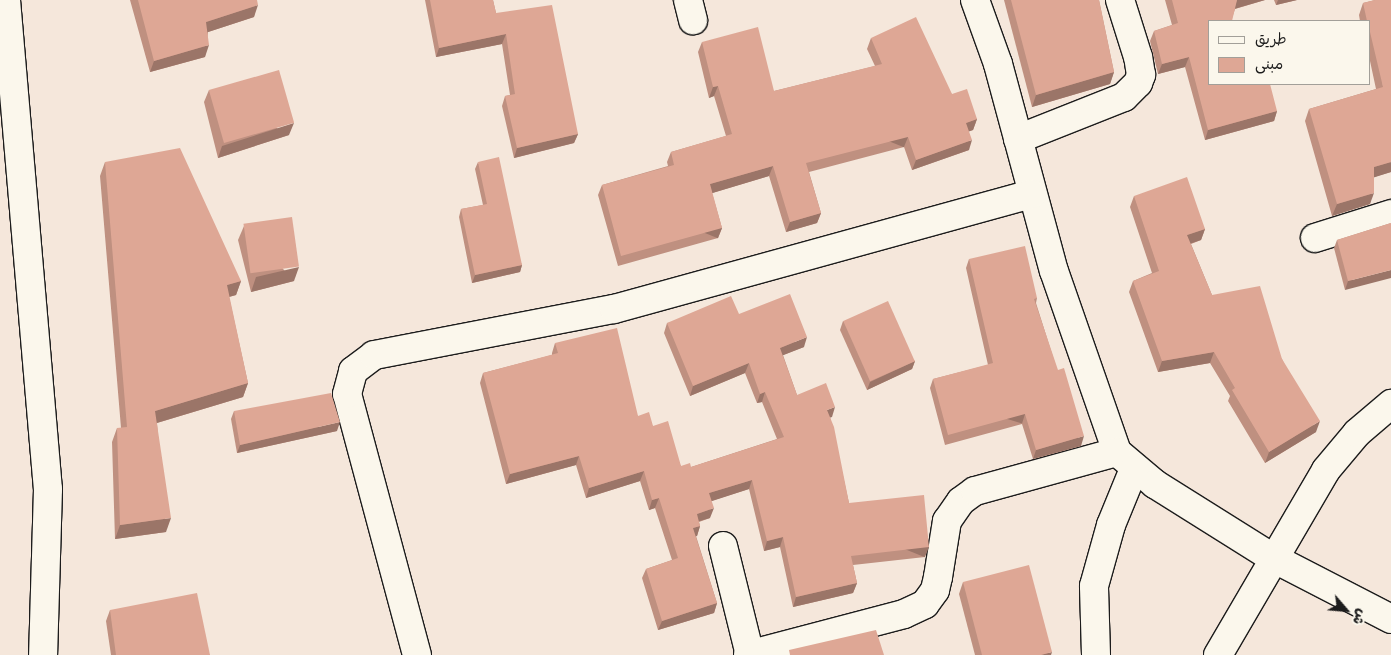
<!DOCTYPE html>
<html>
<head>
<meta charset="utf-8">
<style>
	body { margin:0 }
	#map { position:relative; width:1391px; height:655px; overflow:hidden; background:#f5e7db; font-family:Kalam,"Playpen Sans Arabic",sans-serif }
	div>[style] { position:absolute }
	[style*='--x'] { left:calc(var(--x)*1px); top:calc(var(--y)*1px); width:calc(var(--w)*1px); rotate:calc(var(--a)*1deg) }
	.roads { filter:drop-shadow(1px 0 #1c1c1c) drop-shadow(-1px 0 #1c1c1c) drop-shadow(0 1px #1c1c1c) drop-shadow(0 -1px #1c1c1c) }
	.minor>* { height:28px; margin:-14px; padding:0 14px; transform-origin:14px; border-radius:14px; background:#fbf7ec }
	.major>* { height:28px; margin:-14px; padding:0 14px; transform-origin:14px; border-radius:14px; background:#fbf7ec }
	.wall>* { inset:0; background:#bf9080 }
	.shaded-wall>* { inset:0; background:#9b7568; transform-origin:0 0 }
	.building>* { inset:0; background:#dea795; transform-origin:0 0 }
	span { translate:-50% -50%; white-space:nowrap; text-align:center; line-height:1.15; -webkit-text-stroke:4px #fbf7ec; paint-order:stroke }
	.legend { position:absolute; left:1208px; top:20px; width:162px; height:65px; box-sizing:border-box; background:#fbf7ec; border:1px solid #a29f99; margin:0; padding:6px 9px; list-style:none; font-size:15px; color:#1c1c1c }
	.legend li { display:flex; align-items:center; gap:10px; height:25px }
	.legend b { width:25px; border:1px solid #a29f99 }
	.north { position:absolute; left:1321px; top:585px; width:50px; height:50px; -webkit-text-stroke:4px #fbf7ec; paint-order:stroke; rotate:117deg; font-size:14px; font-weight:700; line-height:20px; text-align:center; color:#1c1c1c }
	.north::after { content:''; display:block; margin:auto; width:18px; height:22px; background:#1c1c1c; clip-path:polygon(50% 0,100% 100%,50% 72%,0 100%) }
</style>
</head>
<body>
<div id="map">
	<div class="roads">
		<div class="minor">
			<div style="--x:688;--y:0;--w:21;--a:76"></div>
			<div style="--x:975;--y:0;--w:68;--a:70.2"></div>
			<div style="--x:998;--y:64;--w:214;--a:74.9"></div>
			<div style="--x:1054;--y:271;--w:192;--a:70.8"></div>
			<div style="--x:1117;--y:452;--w:50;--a:40.1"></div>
			<div style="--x:1155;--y:484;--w:139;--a:32.1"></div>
			<div style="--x:1273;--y:558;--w:133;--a:27.3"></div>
			<div style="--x:1018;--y:139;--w:114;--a:-21.6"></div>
			<div style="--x:1124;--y:97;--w:20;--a:-45"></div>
			<div style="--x:1138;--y:83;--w:9;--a:-69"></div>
			<div style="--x:1141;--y:75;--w:18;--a:-99"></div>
			<div style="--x:1138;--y:57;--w:60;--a:-107.5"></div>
			<div style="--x:1315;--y:238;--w:80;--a:-17.5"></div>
			<div style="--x:723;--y:546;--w:112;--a:76.1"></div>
			<div style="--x:417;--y:655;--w:270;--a:-105"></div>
			<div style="--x:347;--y:394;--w:24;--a:-75"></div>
			<div style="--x:353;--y:371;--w:26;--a:-37"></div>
			<div style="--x:374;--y:355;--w:244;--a:-10.9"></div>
			<div style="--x:614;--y:309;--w:433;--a:-15.4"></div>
			<div style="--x:748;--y:655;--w:161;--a:-14.7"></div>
			<div style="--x:904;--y:614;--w:23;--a:-25"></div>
			<div style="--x:925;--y:604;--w:17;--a:-54"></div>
			<div style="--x:935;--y:590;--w:13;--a:-77"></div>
			<div style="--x:938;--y:577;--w:57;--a:-80.9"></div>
			<div style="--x:947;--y:521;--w:24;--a:-55"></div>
			<div style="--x:961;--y:501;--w:17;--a:-36"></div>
			<div style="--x:975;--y:491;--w:147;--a:-15.4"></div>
			<div style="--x:1096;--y:655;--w:69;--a:-91.7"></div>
			<div style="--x:1094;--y:586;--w:63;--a:-74.4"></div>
			<div style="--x:1111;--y:525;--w:61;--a:-67.7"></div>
			<div style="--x:1218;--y:655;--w:214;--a:-59.7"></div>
			<div style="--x:1326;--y:470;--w:48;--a:-50"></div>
			<div style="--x:1357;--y:433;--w:45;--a:-40.5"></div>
		</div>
		<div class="major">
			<div style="--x:6;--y:0;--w:491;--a:85.1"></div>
			<div style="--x:48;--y:489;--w:166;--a:91.7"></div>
		</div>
	</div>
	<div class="wall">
		<div style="clip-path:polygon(130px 0,257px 0,254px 17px,208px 32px,205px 57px,150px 72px)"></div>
		<div style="clip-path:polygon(425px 0,493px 0,496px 13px,578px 134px,574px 143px,514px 158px,502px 106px,505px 96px,510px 95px,502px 44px,436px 57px)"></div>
		<div style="clip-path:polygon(1004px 0,1099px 0,1114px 72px,1110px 84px,1032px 107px)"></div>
		<div style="clip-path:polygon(1165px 0,1265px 0,1235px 9px,1210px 84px,1277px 111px,1274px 121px,1205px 140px,1185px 67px,1158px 74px,1150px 41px,1154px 31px,1172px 25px)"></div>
		<div style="clip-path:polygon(1274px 0,1297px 0,1276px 5px)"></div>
		<div style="clip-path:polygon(1375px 0,1391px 172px,1374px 177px,1370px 204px,1332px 216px,1305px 121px,1309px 109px,1376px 89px,1370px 61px,1370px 21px,1360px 21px,1359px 15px,1363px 3px)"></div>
		<div style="clip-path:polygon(871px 38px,952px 94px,977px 119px,973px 130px,969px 131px,969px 150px,912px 170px,904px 147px,809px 172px,821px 213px,817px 223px,786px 232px,769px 176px,712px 193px,722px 228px,718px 238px,618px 266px,598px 195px,602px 185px,668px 166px,667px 162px,671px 152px,726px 136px,714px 96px,709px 98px,698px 52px,702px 42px,774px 91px,875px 66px,867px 49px)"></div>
		<div style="clip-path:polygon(209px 90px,289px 135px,218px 158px,204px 102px)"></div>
		<div style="clip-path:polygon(105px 162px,241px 281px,236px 295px,229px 297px,248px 383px,243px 397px,157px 423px,166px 532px,115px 539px,112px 442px,117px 428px,121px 428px,100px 176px)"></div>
		<div style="clip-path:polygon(478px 162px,522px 265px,520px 272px,472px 283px,459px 217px,461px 209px,483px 205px,475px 169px)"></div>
		<div style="clip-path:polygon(1134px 196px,1205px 229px,1201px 240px,1191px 244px,1212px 295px,1282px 359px,1316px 432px,1265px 463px,1228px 401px,1230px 396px,1210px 363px,1158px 372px,1129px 292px,1133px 281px,1152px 273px,1130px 207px)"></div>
		<div style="clip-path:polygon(1391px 223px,1345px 290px,1334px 248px,1337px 240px)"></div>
		<div style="clip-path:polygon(244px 226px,294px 281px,251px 292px,238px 240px)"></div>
		<div style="clip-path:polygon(969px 259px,1037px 298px,1036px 303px,1081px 446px,1033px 459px,1022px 424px,945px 445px,930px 388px,933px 379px,988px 365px,966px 268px)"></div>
		<div style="clip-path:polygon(739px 314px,804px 347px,783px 355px,797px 395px,832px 417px,830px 417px,849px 503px,925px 557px,853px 565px,857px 583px,853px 593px,793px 607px,780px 547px,764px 551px,749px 489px,711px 501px,710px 518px,699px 522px,700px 526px,697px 536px,696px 536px,717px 603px,714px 613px,658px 630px,642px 578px,646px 569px,672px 560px,655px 508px,649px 510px,640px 481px,586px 498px,576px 465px,506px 484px,480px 383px,483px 373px,552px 355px,552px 353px,555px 343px,638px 416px,653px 426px,681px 466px,691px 467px,777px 439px,762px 402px,757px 403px,745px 373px,690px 396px,664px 333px,667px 323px)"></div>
		<div style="clip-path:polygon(843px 321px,915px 361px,912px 369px,867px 390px,840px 330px)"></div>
		<div style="clip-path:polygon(234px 411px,337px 431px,237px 453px,231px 419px)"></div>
		<div style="clip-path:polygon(963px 582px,1051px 655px,975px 655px,959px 594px)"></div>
		<div style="clip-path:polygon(110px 610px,210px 655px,111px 655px,106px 621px)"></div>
	</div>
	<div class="shaded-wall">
		<div style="clip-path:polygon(1237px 0,1265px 0,1234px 9px)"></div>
		<div style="clip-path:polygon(1278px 0,1297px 0,1276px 5px)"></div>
		<div style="clip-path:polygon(258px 5px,254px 17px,202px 34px,206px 22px)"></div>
		<div style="clip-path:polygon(506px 34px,502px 44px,436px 57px,439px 48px)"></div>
		<div style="clip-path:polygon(209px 45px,205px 57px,150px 72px,154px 61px)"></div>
		<div style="clip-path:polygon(1189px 57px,1185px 67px,1158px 74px,1162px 64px)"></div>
		<div style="clip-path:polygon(1114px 72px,1110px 84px,1032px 107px,1036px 95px)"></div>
		<div style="clip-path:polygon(718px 86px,714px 96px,709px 98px,713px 87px)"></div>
		<div style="clip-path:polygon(1277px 111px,1274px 121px,1205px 140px,1208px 130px)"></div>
		<div style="clip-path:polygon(977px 119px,973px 130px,962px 134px,966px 123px)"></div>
		<div style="clip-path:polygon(294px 123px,289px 135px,218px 158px,222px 146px)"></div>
		<div style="clip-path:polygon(578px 134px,574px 143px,514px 158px,517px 148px)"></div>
		<div style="left:908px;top:137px;width:11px;height:105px;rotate:112deg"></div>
		<div style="clip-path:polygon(972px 140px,969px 150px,912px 170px,916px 160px)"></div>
		<div style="clip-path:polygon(1391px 162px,1391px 172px,1369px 179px,1374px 167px)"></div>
		<div style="clip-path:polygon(773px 166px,769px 176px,706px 195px,710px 184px)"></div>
		<div style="clip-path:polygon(1374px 193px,1370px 204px,1332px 216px,1337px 204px)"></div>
		<div style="clip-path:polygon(821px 213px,817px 223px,786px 232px,790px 222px)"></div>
		<div style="left:722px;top:228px;width:11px;height:105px;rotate:112deg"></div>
		<div style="clip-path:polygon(1205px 229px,1201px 240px,1183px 246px,1187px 235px)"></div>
		<div style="clip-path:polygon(522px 265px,520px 272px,472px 283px,475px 275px)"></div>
		<div style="clip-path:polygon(299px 267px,294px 281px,251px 292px,256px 277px)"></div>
		<div style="clip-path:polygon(1391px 270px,1391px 278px,1345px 290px,1348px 281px)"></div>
		<div style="clip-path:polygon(241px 281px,236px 295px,221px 299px,227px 285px)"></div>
		<div style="clip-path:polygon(807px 337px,804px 347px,776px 358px,780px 348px)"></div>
		<div style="clip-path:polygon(1214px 352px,1210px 363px,1158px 372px,1162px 361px)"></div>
		<div style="clip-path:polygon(915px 361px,912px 369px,867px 390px,870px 382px)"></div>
		<div style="clip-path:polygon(749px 363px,745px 373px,690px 396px,693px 386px)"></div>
		<div style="clip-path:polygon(248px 383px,243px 397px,150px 425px,155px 411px)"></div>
		<div style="clip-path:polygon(765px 392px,762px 402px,757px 403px,760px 394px)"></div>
		<div style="clip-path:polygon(835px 407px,832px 417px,823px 420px,827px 410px)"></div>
		<div style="left:1025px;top:414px;width:10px;height:80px;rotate:107deg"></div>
		<div style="clip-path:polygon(1320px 421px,1316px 432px,1265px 463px,1269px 452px)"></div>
		<div style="clip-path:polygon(340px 422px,337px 431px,237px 453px,240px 445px)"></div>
		<div style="clip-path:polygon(1084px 436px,1081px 446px,1033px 459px,1036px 450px)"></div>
		<div style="clip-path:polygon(579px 456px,576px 465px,506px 484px,510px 474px)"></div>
		<div style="clip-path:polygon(644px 471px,640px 481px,586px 498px,589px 488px)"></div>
		<div style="clip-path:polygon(752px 480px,749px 489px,706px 503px,709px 493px)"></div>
		<div style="clip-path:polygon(659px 498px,655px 508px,649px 510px,652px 500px)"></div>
		<div style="clip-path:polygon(714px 508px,710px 518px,693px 523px,697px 514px)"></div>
		<div style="clip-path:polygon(171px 518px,166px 532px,115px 539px,120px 525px)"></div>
		<div style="clip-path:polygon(700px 526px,697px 536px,690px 538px,693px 528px)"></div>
		<div style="clip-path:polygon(783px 537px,780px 547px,764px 551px,767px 541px)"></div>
		<div style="left:929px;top:547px;width:11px;height:79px;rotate:112deg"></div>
		<div style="clip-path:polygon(857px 583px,853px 593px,793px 607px,796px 597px)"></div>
		<div style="clip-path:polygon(717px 603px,714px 613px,658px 630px,662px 621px)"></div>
		<div style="clip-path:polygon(1052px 652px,1051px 655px,1041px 655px)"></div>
	</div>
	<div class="building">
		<div style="clip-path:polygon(138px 0,257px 0,258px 5px,206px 22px,209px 45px,154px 61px)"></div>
		<div style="clip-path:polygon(430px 0,493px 0,496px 13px,552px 5px,578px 134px,517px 148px,505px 96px,515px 94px,506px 34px,439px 48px)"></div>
		<div style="clip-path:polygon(1011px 0,1099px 0,1114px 72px,1036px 95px)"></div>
		<div style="clip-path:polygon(1172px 0,1237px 0,1232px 21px,1210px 21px,1210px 84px,1270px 84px,1277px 111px,1208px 130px,1189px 57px,1162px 64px,1154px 31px,1178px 23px)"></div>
		<div style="clip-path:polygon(1375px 0,1391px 0,1391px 162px,1374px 167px,1374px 193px,1337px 204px,1309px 109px,1383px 87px,1370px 32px,1370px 21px,1367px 21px,1363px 3px)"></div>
		<div style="clip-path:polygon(916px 17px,952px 94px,967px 89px,977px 119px,966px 123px,972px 140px,916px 160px,908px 137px,806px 163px,821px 213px,790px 222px,773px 166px,710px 184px,722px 228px,621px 256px,602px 185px,674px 165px,671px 152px,732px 134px,718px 86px,713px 87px,702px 42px,758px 27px,774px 91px,882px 64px,871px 38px)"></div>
		<div style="left:279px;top:70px;width:55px;height:73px;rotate:74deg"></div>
		<div style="clip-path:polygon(180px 148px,241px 281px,227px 285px,248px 383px,155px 411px,171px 518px,120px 525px,117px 428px,127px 427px,105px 162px)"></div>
		<div style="clip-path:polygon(499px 157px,522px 265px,475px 275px,461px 209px,487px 204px,478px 162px)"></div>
		<div style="clip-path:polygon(1187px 177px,1205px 229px,1187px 235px,1212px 295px,1260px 286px,1282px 359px,1320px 421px,1269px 452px,1232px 390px,1235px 388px,1214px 352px,1162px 361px,1133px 281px,1159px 271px,1134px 196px)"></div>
		<div style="left:292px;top:217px;width:50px;height:49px;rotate:82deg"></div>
		<div style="clip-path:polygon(1391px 223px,1391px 270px,1348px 281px,1337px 240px)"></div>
		<div style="clip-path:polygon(1025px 246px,1037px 298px,1034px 299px,1058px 370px,1064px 368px,1084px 436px,1036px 450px,1025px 414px,948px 435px,933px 379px,993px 363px,969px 259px)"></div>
		<div style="clip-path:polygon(790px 294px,807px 337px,780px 348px,797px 395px,826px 383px,835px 407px,827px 410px,834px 427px,849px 503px,924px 495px,929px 547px,851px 556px,857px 583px,796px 597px,783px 537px,767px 541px,752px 480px,709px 493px,714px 508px,697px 514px,700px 526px,693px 528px,717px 603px,662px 621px,646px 569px,678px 558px,659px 498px,652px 500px,644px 471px,589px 488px,579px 456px,510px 474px,483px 373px,558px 353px,555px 343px,617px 328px,638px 416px,649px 412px,653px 426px,668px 421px,681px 466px,690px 463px,691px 467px,784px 437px,765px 392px,760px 394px,749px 363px,693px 386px,667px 323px,731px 296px,739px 314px)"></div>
		<div style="left:888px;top:301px;width:66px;height:49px;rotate:66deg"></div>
		<div style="clip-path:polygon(331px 393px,340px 422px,240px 445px,234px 411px)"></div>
		<div style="clip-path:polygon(1029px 565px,1052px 652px,1041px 655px,982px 655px,963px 582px)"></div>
		<div style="clip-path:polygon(197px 593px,210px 655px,116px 655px,110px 610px)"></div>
		<div style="clip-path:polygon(876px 630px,884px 655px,790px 655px,789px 650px)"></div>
	</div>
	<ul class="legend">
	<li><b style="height:6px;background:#fbf7ec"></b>طريق</li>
	<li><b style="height:14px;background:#dea795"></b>مبنى</li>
	</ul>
	<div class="north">ش</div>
</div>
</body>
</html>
